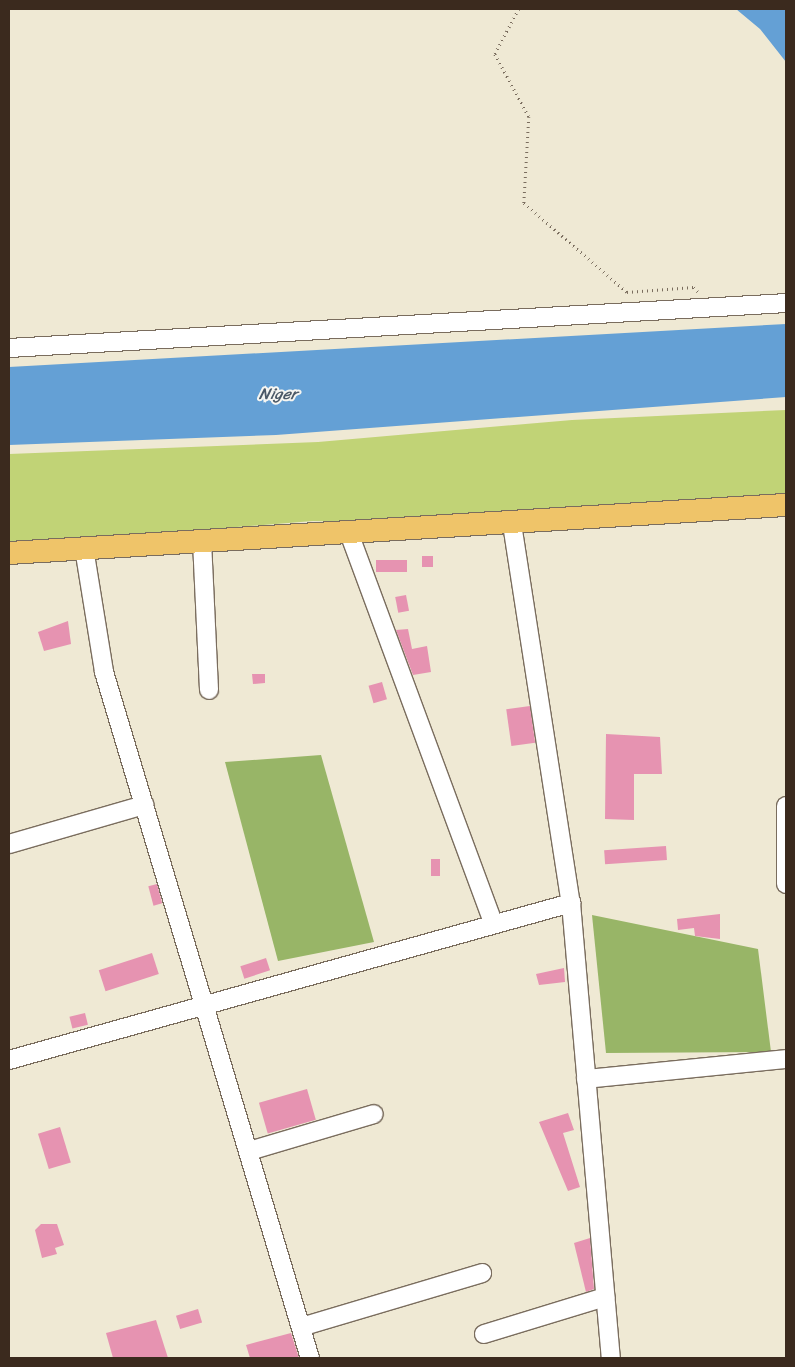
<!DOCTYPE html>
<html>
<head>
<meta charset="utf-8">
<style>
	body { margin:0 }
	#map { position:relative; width:795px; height:1367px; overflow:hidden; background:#efe9d4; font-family:Sriracha,sans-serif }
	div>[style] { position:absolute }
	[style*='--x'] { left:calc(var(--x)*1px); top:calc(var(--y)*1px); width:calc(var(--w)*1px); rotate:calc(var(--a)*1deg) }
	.green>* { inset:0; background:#c1d376 }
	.forest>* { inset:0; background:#98b567 }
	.water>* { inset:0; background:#64a0d5 }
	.building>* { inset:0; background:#e693b1; transform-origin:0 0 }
	.path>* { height:2.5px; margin-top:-1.25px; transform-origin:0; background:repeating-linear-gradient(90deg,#7a6d5e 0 1px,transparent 0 5px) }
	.roads { filter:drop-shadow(1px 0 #7a6d5e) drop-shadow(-1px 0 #7a6d5e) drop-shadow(0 1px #7a6d5e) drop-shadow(0 -1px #7a6d5e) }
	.minor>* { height:18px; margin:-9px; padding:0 9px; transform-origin:9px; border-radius:9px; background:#fff }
	.major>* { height:22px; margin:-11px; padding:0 11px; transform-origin:11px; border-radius:11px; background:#efc469 }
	span { translate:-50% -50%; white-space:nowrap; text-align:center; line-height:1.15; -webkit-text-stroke:4px #f6f6f2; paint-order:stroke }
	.water-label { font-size:16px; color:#4b5967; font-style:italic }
	.frame { position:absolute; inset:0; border:10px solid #3b2a1e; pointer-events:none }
</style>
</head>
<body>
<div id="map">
	<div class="green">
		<div style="clip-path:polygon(786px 410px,786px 496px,392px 523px,313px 521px,9px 545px,9px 454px,318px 442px,572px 420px)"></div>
	</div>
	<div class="forest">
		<div style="clip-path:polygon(321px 755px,374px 942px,278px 961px,225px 762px)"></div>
		<div style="clip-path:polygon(592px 915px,758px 949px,771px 1052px,606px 1053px)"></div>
	</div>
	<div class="water">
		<div style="clip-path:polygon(736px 9px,786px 9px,786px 62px,760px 29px)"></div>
		<div style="clip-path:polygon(786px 324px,786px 397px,276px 435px,9px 445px,9px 367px)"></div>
	</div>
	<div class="building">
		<div style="left:422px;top:556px;width:11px;height:11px"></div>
		<div style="left:376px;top:560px;width:31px;height:12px"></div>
		<div style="left:406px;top:595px;width:16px;height:11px;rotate:79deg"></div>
		<div style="clip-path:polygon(68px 621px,71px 644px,44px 651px,38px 632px)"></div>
		<div style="clip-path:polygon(408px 629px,412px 649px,427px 646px,431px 672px,413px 675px,396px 630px)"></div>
		<div style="clip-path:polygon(252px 674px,265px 674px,265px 683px,253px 684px)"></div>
		<div style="left:382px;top:682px;width:18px;height:14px;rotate:74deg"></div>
		<div style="left:530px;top:706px;width:37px;height:24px;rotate:82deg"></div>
		<div style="clip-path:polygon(606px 734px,660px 737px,662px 774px,634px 774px,634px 820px,605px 819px)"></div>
		<div style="left:666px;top:846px;width:14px;height:62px;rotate:86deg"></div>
		<div style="left:431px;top:859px;width:9px;height:17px"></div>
		<div style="left:157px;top:884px;width:20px;height:9px;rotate:75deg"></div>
		<div style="clip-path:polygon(720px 914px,720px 939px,695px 936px,694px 928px,678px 930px,677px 919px)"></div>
		<div style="left:152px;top:953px;width:22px;height:56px;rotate:72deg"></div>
		<div style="left:266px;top:958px;width:13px;height:27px;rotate:72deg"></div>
		<div style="clip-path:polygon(564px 968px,565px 982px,539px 985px,536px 974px)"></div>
		<div style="left:85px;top:1013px;width:12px;height:16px;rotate:76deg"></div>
		<div style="left:307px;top:1089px;width:32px;height:50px;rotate:74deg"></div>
		<div style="clip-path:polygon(568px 1113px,574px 1130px,563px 1133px,580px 1187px,568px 1191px,539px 1122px)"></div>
		<div style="left:60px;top:1127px;width:37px;height:23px;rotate:73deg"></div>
		<div style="clip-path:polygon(41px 1224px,57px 1224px,64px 1245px,55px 1248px,57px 1254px,42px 1258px,35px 1230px)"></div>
		<div style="clip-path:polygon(590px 1238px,594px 1289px,586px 1292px,574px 1243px)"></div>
		<div style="left:198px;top:1309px;width:14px;height:23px;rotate:73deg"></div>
		<div style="clip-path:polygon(156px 1320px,168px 1358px,113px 1358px,106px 1333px)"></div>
		<div style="clip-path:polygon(291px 1333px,299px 1358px,250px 1358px,246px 1345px)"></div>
	</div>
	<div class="path">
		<div style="--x:519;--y:9;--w:51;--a:118.1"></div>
		<div style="--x:495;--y:54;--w:72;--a:61.6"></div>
		<div style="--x:529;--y:117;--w:86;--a:93.3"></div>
		<div style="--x:524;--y:203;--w:136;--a:40.8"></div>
		<div style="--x:627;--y:292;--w:67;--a:-4.3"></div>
		<div style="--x:694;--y:287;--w:9;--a:49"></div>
	</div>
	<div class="roads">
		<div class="minor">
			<div style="--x:9;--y:348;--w:778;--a:-3.31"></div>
			<div style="--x:512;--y:524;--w:384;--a:81.2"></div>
			<div style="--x:571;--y:903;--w:457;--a:85"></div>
			<div style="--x:349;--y:533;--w:417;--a:69.7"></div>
			<div style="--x:202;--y:541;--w:149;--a:87.3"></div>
			<div style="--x:84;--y:548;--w:126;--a:80.8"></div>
			<div style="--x:104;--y:672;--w:716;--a:73.29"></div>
			<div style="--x:786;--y:806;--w:78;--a:90"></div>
			<div style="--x:9;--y:844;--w:141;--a:-16.1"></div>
			<div style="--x:9;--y:1060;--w:584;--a:-15.61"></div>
			<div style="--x:586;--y:1079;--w:201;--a:-5.7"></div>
			<div style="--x:249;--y:1151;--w:130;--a:-16.5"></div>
			<div style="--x:301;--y:1327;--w:189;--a:-16.6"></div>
			<div style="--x:484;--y:1334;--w:127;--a:-17"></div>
		</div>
		<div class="major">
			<div style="--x:9;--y:553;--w:778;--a:-3.54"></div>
		</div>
	</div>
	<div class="water-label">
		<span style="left:278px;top:394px">Niger</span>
	</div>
	<div class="frame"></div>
</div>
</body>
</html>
